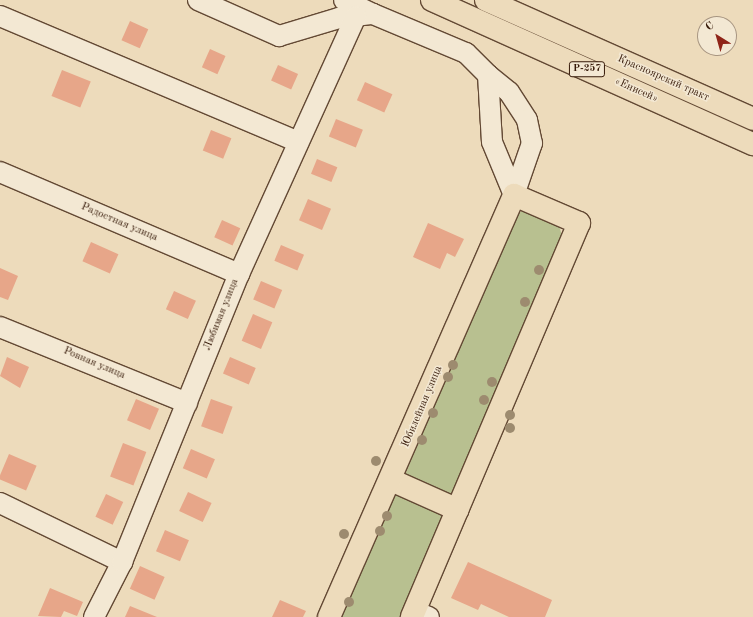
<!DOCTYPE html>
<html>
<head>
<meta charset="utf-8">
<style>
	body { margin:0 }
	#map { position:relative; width:753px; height:617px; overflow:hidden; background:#eddbbb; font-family:"Old Standard TT",serif }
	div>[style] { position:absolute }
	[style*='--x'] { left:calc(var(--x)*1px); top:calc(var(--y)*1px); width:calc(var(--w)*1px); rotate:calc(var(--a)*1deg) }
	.green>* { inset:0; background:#b8c090 }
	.building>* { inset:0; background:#e7a689; transform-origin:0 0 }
	.roads { filter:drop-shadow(1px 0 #634934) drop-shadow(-1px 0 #634934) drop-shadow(0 1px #634934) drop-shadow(0 -1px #634934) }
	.minor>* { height:20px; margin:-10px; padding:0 10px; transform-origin:10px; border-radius:10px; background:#f3e8d3 }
	.major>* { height:22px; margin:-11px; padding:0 11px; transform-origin:11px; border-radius:11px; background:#eddbbb }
	.highway>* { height:22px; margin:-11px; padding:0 11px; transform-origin:11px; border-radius:11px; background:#eddbbb }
	.trees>* { width:10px; height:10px; margin:-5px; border-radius:50%; background:#9d8b6f }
	span { translate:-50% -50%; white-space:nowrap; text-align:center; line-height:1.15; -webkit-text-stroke:3px #f3e8d3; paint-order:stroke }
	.shield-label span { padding:1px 3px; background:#f3e8d3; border:1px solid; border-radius:3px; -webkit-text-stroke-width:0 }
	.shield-label { font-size:10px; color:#351807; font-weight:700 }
	.street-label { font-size:11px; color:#351807 }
	.north { position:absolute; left:697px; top:16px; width:40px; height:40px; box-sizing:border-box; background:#f3e8d3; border:1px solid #a79581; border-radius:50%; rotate:323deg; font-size:11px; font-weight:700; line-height:16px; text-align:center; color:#351807 }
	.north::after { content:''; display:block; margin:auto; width:14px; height:18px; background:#8f2418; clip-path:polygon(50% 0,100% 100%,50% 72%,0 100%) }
</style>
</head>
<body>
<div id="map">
	<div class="green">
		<div style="clip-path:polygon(525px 209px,559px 225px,562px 236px,451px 499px,404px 477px,515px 216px)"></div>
		<div style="clip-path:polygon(401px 493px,441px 511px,443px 519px,402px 617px,339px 617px,393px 496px)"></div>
	</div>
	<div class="building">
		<div style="left:130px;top:21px;width:20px;height:21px;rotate:24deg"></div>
		<div style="left:210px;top:49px;width:17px;height:20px;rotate:24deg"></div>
		<div style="left:278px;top:65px;width:22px;height:17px;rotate:24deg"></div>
		<div style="left:62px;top:70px;width:31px;height:28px;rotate:22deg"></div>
		<div style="left:365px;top:82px;width:30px;height:20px;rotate:24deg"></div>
		<div style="left:336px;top:119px;width:29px;height:19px;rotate:22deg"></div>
		<div style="left:211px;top:130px;width:22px;height:22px;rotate:22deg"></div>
		<div style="left:317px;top:159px;width:22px;height:16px;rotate:22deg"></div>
		<div style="left:308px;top:199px;width:25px;height:23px;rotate:23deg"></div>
		<div style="left:222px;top:220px;width:20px;height:19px;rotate:24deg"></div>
		<div style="clip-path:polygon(428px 223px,464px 239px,455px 257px,447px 253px,440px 269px,413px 257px)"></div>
		<div style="left:91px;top:242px;width:30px;height:21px;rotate:24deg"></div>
		<div style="left:281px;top:245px;width:25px;height:17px;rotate:23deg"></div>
		<div style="clip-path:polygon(0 268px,18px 276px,8px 300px,0 297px)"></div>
		<div style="left:261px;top:281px;width:23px;height:20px;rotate:23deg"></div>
		<div style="left:174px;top:291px;width:24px;height:20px;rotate:24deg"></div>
		<div style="left:253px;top:314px;width:21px;height:29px;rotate:23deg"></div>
		<div style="clip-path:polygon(7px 357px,29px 367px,20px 388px,0 376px)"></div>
		<div style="left:230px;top:357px;width:28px;height:18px;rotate:23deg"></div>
		<div style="left:136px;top:399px;width:25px;height:23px;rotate:23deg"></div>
		<div style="left:211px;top:399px;width:23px;height:29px;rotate:20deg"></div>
		<div style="left:123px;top:443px;width:25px;height:36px;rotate:21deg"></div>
		<div style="left:191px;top:449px;width:26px;height:21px;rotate:23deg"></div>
		<div style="left:9px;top:454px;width:30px;height:27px;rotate:23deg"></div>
		<div style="left:188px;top:492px;width:26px;height:21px;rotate:25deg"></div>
		<div style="left:106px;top:494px;width:19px;height:25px;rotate:25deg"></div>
		<div style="left:165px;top:530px;width:26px;height:23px;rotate:23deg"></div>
		<div style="clip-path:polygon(468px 562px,552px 600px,545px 617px,509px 617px,481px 604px,478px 610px,451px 598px)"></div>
		<div style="left:140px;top:566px;width:27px;height:25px;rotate:24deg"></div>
		<div style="clip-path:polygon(50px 588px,83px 602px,77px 616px,64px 611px,61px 617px,38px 616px)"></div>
		<div style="clip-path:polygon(280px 600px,306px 611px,303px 617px,272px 617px)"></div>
		<div style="clip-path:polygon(130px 606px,157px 617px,125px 617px)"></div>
	</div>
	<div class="roads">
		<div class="minor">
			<div style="--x:198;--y:0;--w:89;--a:24"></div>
			<div style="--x:279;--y:36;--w:63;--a:-16.7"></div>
			<div style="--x:339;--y:18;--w:34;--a:-7"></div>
			<div style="--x:373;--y:14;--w:101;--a:22.8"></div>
			<div style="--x:466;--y:53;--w:31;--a:45"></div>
			<div style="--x:488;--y:75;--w:67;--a:86.6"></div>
			<div style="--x:492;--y:142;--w:57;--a:67.5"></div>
			<div style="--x:344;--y:0;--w:32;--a:26"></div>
			<div style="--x:0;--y:16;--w:324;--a:22.9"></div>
			<div style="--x:488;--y:75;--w:27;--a:39"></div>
			<div style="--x:509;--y:92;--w:33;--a:57"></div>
			<div style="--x:527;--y:120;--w:24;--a:78"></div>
			<div style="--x:532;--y:143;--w:55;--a:109.1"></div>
			<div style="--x:0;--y:172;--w:260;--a:23.1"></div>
			<div style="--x:0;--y:327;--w:202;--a:22.1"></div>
			<div style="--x:0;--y:503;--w:136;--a:25.8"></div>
			<div style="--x:414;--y:611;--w:16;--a:22"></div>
			<div style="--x:94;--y:617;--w:62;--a:-63"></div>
			<div style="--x:122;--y:562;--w:311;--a:-67.9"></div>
			<div style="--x:239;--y:274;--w:283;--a:-65.6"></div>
		</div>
		<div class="major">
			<div style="--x:391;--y:480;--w:73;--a:24.1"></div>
			<div style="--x:329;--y:617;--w:461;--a:-66.3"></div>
			<div style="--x:514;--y:195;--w:71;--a:23.3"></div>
			<div style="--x:579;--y:223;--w:428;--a:113"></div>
		</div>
		<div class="highway">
			<div style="--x:432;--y:0;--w:352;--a:24.2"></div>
			<div style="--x:486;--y:0;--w:292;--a:24"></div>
		</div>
	</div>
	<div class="trees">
		<div style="left:539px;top:270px"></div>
		<div style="left:525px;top:302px"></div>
		<div style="left:453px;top:365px"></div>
		<div style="left:448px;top:377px"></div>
		<div style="left:492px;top:382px"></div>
		<div style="left:484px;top:400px"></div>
		<div style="left:433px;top:413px"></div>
		<div style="left:510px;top:415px"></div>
		<div style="left:510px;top:428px"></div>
		<div style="left:422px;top:440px"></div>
		<div style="left:376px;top:461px"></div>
		<div style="left:387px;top:516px"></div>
		<div style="left:380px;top:531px"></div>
		<div style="left:344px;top:534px"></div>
		<div style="left:349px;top:602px"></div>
	</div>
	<div class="shield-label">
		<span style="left:587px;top:69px">Р-257</span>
	</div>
	<div class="street-label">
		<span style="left:663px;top:79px;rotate:24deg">Красноярский тракт</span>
		<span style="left:636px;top:91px;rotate:24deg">«Енисей»</span>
		<span style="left:119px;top:223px;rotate:23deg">Радостная улица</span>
		<span style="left:222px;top:315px;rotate:-68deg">Любимая улица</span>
		<span style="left:94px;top:364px;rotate:23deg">Ровная улица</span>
		<span style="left:423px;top:407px;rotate:-67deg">Юбилейная улица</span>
	</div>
	<div class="north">С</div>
</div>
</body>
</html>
